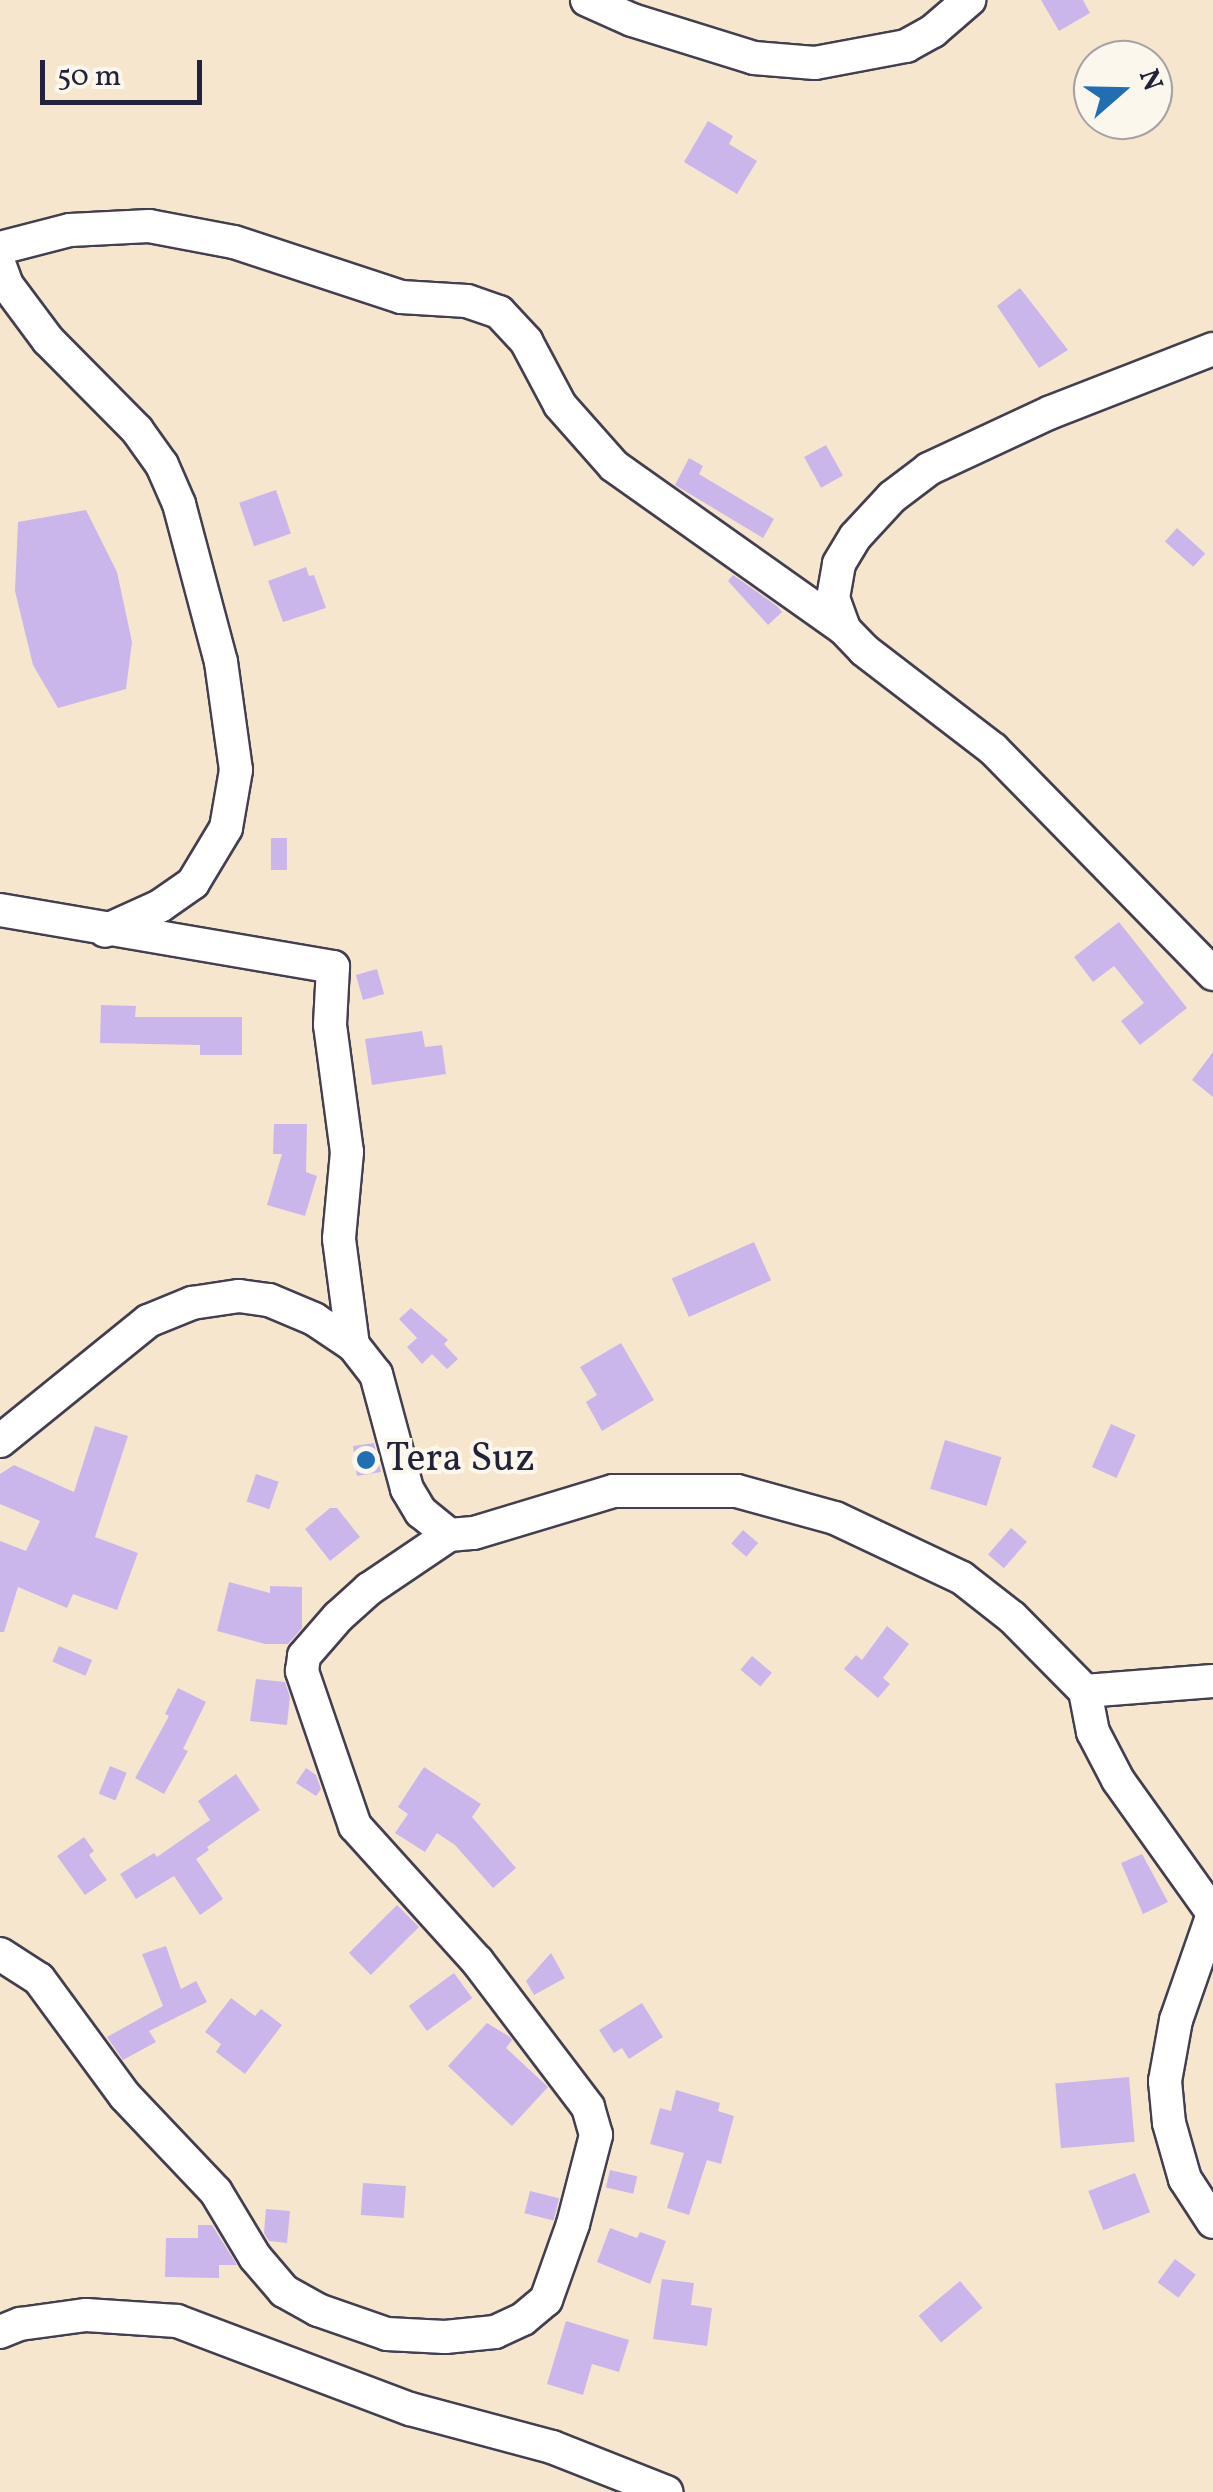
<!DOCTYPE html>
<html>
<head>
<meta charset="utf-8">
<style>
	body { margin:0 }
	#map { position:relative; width:1213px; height:2492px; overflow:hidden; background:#f6e6ce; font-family:Vollkorn,serif }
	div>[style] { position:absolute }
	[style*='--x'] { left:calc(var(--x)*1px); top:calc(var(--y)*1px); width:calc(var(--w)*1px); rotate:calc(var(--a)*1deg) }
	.building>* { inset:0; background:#cbb6ec; transform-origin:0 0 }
	.roads { filter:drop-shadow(2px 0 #423f51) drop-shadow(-2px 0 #423f51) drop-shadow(0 2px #423f51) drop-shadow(0 -2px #423f51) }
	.minor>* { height:32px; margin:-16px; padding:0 16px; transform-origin:16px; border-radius:16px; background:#fff }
	.dots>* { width:28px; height:28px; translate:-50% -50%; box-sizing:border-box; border:5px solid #fbf7ec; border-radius:50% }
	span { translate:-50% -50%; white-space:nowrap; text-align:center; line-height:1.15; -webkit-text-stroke:8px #fbf7ec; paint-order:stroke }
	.poi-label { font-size:40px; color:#22223b }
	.left { translate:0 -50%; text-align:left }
	.north { position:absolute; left:1073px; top:40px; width:100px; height:100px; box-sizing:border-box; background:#fbf7ec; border:2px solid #a4a2a5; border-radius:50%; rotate:70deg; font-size:28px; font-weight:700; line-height:40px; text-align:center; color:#22223b }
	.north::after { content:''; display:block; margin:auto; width:35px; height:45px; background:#1f6fb2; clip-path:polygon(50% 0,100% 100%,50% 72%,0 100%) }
	.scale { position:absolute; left:40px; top:60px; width:162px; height:45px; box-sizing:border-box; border:5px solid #22223b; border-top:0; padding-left:12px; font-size:30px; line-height:35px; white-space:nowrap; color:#22223b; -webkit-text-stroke:8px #fbf7ec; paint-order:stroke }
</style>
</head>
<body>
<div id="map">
	<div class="building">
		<div style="clip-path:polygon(1041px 0,1083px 0,1090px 13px,1059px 31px)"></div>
		<div style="clip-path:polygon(708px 121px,733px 136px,729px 144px,757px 161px,737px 194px,684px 162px)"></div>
		<div style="clip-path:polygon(1020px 288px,1068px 350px,1039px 368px,997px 306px)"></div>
		<div style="left:826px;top:445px;width:35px;height:25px;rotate:61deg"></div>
		<div style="clip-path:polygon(689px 458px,703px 466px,699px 474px,774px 519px,763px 538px,675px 485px)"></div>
		<div style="left:276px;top:490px;width:46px;height:39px;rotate:71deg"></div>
		<div style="clip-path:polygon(86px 510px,117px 572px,132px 642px,126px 689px,58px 708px,33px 665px,15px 591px,18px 522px)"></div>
		<div style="left:1177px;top:528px;width:38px;height:18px;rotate:42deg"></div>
		<div style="clip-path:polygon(306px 567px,309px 576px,314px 575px,326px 608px,283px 622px,268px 581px)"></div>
		<div style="clip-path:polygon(733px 575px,777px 606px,782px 612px,768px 625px,728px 581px)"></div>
		<div style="left:271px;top:838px;width:16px;height:32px"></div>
		<div style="clip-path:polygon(1119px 922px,1187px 1008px,1140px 1045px,1121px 1021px,1144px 1003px,1114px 966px,1093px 982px,1074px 957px)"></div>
		<div style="left:377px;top:969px;width:26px;height:22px;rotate:74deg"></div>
		<div style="clip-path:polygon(101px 1005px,136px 1006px,135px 1017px,242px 1017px,242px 1055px,200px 1055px,200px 1045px,100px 1043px)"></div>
		<div style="clip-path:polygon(422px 1031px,425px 1047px,442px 1045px,446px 1074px,372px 1085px,365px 1039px)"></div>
		<div style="clip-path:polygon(1213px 1052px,1213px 1097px,1192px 1080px)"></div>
		<div style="clip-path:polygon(274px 1124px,307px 1124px,306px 1172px,317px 1176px,305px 1216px,267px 1205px,282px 1154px,273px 1154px)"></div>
		<div style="left:754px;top:1242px;width:42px;height:90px;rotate:66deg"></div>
		<div style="clip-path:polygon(411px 1308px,448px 1340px,444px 1344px,458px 1359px,447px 1369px,432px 1354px,422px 1364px,407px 1347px,417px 1338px,399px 1319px)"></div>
		<div style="clip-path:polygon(621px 1343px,654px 1400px,602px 1431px,586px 1402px,597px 1395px,580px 1367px)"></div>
		<div style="left:1111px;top:1424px;width:27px;height:47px;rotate:24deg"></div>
		<div style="clip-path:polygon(95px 1426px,128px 1436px,95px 1537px,138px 1553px,117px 1610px,73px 1594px,67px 1608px,18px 1587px,4px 1632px,0 1632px,0 1541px,26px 1551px,40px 1521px,0 1504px,0 1474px,14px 1465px,74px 1492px)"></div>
		<div style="left:945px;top:1440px;width:59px;height:51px;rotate:17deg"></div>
		<div style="clip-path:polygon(374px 1443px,381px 1472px,357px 1476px,353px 1446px)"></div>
		<div style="left:256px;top:1474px;width:24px;height:29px;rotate:19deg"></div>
		<div style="clip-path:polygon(330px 1508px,337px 1508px,360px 1537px,330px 1561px,305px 1529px)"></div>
		<div style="left:1011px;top:1528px;width:21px;height:35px;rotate:41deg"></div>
		<div style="left:743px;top:1530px;width:20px;height:18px;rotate:41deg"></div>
		<div style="clip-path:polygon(229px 1582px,270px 1593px,270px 1586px,302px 1587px,302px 1628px,288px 1644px,265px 1644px,217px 1631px)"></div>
		<div style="clip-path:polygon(887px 1626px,909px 1644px,883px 1678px,890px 1684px,878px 1698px,844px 1669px,856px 1655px,862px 1660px)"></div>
		<div style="left:59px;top:1646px;width:36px;height:17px;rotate:23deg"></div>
		<div style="left:752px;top:1656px;width:26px;height:18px;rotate:40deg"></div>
		<div style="clip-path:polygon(256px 1679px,285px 1682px,290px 1697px,287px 1725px,250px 1721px)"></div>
		<div style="clip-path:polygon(178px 1688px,206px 1702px,183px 1749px,188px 1751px,164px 1794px,135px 1778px,169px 1716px,165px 1714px)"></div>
		<div style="left:110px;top:1766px;width:18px;height:30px;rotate:22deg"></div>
		<div style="clip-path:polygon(424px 1767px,481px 1804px,472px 1817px,516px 1868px,493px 1888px,455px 1845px,437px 1833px,425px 1852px,395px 1833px,408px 1814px,398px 1807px)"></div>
		<div style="clip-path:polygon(306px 1768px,316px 1775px,321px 1789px,316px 1796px,296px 1783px)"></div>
		<div style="clip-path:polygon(236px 1774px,260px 1810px,207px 1847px,209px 1850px,196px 1859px,223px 1899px,200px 1915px,174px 1876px,136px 1899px,120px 1874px,154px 1853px,157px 1857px,210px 1820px,198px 1801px)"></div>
		<div style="clip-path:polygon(84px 1837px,94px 1851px,89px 1855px,107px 1880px,85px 1895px,57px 1856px)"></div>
		<div style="clip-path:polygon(1142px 1854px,1168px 1902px,1143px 1914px,1121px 1863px)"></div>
		<div style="left:397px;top:1905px;width:31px;height:68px;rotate:45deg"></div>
		<div style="clip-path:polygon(166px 1946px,181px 1989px,196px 1981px,207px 2002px,149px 2031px,156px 2042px,123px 2060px,107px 2037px,163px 2006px,142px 1954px)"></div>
		<div style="clip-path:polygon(551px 1953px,565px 1978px,534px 1995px,526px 1981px)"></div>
		<div style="left:454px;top:1973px;width:31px;height:56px;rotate:54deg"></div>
		<div style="clip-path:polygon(231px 1998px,255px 2016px,261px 2009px,282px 2025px,245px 2074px,216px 2052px,221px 2044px,205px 2032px)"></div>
		<div style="clip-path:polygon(642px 2003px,663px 2037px,629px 2059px,622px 2048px,614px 2053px,599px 2030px)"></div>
		<div style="clip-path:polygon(487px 2023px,510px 2037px,512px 2040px,506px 2048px,548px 2087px,512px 2126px,448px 2066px)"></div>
		<div style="left:1129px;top:2077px;width:65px;height:74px;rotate:85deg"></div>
		<div style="clip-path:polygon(676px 2090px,720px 2103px,718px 2111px,734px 2116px,721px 2164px,707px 2160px,689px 2215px,667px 2208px,684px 2153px,650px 2144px,660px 2108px,671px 2111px)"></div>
		<div style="left:610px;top:2170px;width:28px;height:18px;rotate:13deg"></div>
		<div style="left:1135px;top:2173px;width:42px;height:50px;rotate:69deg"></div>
		<div style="left:363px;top:2183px;width:43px;height:32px;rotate:4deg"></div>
		<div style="left:530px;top:2191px;width:30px;height:23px;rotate:14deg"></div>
		<div style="clip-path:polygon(266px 2209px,290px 2211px,287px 2243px,269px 2241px,264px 2233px)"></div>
		<div style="clip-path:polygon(198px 2225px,212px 2225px,237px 2265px,219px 2265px,219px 2278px,165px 2277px,166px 2238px,198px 2238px)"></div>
		<div style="clip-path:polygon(610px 2228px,637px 2238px,640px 2232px,666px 2241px,650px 2284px,597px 2262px)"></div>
		<div style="left:1175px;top:2259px;width:26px;height:29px;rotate:37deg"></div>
		<div style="clip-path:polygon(662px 2279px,694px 2283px,691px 2305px,712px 2308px,707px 2346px,653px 2339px)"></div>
		<div style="left:960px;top:2281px;width:35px;height:54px;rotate:50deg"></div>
		<div style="clip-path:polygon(566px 2321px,629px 2340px,619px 2372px,592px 2364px,583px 2395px,547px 2384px)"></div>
	</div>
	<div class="roads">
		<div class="minor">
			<div style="--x:587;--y:0;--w:49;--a:24"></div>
			<div style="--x:632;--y:20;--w:128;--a:17.3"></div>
			<div style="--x:754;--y:58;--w:61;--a:4.7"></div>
			<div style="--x:815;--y:63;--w:93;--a:-10.6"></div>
			<div style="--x:906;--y:46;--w:31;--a:-29"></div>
			<div style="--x:933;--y:31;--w:48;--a:-40.7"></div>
			<div style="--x:0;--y:248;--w:72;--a:-14.4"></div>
			<div style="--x:70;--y:230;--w:79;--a:-2.9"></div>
			<div style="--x:149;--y:226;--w:86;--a:10.7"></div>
			<div style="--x:234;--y:242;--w:176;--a:18.2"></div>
			<div style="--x:401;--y:297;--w:66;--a:3.5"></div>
			<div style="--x:467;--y:301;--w:34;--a:19"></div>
			<div style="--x:499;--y:312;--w:40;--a:47"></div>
			<div style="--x:526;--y:341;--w:72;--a:62"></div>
			<div style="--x:560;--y:405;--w:81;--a:48.5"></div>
			<div style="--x:614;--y:466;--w:282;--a:35.3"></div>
			<div style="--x:0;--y:266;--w:20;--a:70"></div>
			<div style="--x:7;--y:285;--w:69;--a:53.3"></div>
			<div style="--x:48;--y:340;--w:127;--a:45.3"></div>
			<div style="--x:137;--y:430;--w:43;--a:54.5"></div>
			<div style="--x:162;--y:465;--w:43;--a:66.4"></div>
			<div style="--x:179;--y:504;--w:163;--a:75.1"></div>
			<div style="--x:221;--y:662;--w:109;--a:82.1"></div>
			<div style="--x:236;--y:770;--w:59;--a:99.8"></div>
			<div style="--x:226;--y:828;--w:64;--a:121"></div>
			<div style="--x:193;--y:883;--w:40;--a:145.1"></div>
			<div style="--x:160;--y:906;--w:60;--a:155.6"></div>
			<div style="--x:1213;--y:349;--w:174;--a:158.7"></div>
			<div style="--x:1051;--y:412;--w:135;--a:155"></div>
			<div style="--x:929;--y:469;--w:46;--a:142.9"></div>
			<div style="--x:892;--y:497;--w:54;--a:132.8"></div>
			<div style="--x:855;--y:537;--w:31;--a:121"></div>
			<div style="--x:839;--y:564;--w:35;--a:100"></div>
			<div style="--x:833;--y:598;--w:33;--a:70"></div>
			<div style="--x:844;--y:629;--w:29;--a:46"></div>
			<div style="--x:864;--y:650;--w:163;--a:37.5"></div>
			<div style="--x:993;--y:749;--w:315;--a:45.6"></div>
			<div style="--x:0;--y:910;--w:338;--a:9.7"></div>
			<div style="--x:333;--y:967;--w:58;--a:93"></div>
			<div style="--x:330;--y:1025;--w:128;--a:82.4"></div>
			<div style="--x:347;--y:1152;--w:87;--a:95.3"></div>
			<div style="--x:339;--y:1239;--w:107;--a:82.5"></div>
			<div style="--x:0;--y:1441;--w:191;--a:-39"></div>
			<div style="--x:148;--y:1321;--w:48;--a:-22.2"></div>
			<div style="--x:192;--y:1303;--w:48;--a:-8.5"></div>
			<div style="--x:239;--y:1296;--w:30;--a:8"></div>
			<div style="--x:269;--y:1300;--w:49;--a:22.9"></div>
			<div style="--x:314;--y:1319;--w:47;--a:33.7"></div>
			<div style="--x:353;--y:1345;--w:37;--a:52"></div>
			<div style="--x:376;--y:1374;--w:119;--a:74.9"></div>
			<div style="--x:407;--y:1489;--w:27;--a:59"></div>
			<div style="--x:421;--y:1512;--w:36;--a:39"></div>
			<div style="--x:449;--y:1535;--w:25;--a:-5"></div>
			<div style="--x:474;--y:1533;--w:145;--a:-16.8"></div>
			<div style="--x:613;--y:1491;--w:124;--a:0"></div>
			<div style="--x:737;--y:1491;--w:102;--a:15.4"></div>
			<div style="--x:835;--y:1518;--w:140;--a:25.3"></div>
			<div style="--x:962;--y:1578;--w:63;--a:38"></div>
			<div style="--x:1012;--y:1617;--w:104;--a:45.4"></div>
			<div style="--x:1085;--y:1691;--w:128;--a:-4.5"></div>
			<div style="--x:1085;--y:1691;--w:42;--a:79"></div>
			<div style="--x:1093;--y:1732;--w:54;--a:62.5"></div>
			<div style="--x:1118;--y:1780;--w:163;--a:54.5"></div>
			<div style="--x:1213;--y:1914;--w:112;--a:109.2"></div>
			<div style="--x:1176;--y:2020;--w:62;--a:100.2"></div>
			<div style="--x:1165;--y:2081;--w:42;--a:84.6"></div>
			<div style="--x:1169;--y:2123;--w:58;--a:74.1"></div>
			<div style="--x:1185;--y:2179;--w:51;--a:56.9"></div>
			<div style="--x:0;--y:1954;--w:46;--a:32.7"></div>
			<div style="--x:39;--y:1979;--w:145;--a:53.7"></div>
			<div style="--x:125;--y:2096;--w:132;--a:46.5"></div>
			<div style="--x:216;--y:2192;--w:76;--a:59"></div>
			<div style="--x:255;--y:2257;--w:45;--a:49.5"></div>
			<div style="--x:284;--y:2291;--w:39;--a:29"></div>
			<div style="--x:318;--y:2310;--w:73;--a:19.2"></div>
			<div style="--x:387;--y:2334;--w:58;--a:3"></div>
			<div style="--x:445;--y:2337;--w:50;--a:-5.7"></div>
			<div style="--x:495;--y:2332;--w:31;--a:-25"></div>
			<div style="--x:523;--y:2319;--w:30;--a:-40"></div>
			<div style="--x:546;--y:2300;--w:81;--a:-70.4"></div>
			<div style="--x:573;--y:2224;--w:92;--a:-75.5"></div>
			<div style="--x:596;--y:2135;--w:29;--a:-106"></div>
			<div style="--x:588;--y:2107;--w:183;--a:-127.2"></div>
			<div style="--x:477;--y:1961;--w:182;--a:-132.1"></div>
			<div style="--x:355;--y:1826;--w:164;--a:-108.9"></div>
			<div style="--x:302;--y:1671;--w:15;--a:-82"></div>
			<div style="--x:304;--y:1656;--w:52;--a:-48.9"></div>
			<div style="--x:338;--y:1617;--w:42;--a:-42.1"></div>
			<div style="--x:369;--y:1589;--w:97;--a:-34"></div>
			<div style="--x:0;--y:2332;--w:22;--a:-22"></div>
			<div style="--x:20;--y:2324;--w:67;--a:-7.8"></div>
			<div style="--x:86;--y:2315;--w:91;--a:3.8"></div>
			<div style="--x:177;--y:2321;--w:249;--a:20.7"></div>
			<div style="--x:410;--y:2409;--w:147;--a:15"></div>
			<div style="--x:552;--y:2447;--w:123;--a:21.5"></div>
		</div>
	</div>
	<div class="dots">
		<div style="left:366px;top:1460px;background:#1f6fb2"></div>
	</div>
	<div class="poi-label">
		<span class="left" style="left:386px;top:1460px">Tera Suz</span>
	</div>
	<div class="north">N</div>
	<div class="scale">50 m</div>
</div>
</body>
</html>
